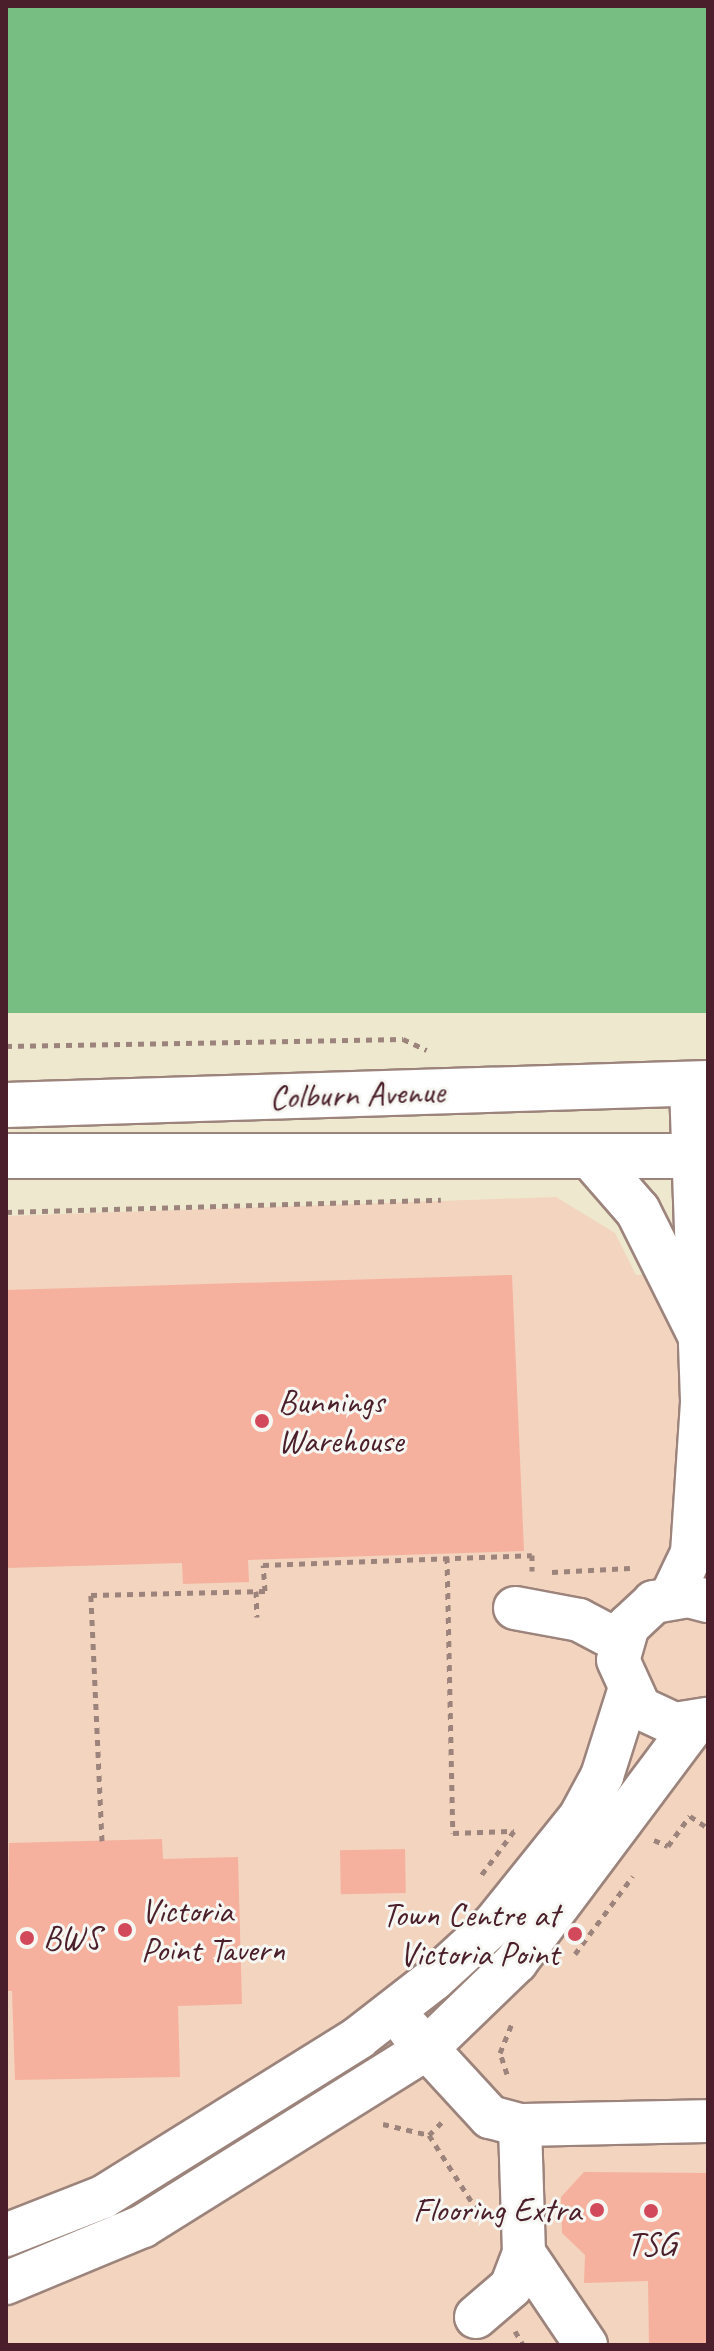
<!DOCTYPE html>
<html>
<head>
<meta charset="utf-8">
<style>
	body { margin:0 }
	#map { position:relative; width:714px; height:2351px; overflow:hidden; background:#ede8ce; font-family:Caveat,sans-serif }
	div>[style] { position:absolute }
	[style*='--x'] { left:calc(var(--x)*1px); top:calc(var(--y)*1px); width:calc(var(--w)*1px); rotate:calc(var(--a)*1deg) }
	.built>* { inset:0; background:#f3d4bf }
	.forest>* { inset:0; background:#77be83; transform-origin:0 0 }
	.building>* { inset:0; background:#f5b19e; transform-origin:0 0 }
	.path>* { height:5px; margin-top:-2.5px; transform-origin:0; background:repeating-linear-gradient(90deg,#9c847c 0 6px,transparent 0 12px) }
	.roads { filter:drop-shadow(2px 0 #9c847c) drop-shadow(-2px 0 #9c847c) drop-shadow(0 2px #9c847c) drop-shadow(0 -2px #9c847c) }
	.minor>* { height:42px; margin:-21px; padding:0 21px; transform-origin:21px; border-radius:21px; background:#fff }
	.major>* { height:44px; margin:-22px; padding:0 22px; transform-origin:22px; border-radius:22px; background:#fff }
	.dots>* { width:22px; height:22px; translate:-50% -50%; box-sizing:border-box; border:4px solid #f6f6f2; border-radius:50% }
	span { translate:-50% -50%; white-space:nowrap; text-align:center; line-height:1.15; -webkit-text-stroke:6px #f6f6f2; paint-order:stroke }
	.street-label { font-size:34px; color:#4a1f2b }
	.poi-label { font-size:34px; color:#4a1f2b }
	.left { translate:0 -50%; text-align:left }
	.right { translate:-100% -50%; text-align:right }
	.frame { position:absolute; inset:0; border:8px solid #4a1f2b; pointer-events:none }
</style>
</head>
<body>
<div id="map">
	<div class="built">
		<div style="clip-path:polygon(556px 1197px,615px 1233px,636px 1275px,708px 1273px,708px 2345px,6px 2345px,6px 1216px)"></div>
	</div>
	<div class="forest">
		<div style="left:6px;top:6px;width:702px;height:1007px"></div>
	</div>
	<div class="building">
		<div style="clip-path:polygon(512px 1275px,524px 1551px,248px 1560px,249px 1582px,183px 1584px,182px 1563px,6px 1568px,6px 1290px)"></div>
		<div style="clip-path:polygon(162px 1839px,163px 1859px,238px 1857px,242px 2004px,178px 2006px,180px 2077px,15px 2080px,12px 1991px,6px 1991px,9px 1843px)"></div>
		<div style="left:405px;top:1849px;width:44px;height:65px;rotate:89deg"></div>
		<div style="clip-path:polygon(584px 2172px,708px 2173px,708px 2345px,649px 2345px,648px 2281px,584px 2283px,585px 2255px,562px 2233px,561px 2197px)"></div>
	</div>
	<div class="path">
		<div style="--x:6;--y:1046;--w:397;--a:-1"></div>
		<div style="--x:403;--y:1039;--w:26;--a:25"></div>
		<div style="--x:6;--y:1212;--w:435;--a:-1.6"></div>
		<div style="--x:447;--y:1557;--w:276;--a:88.8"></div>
		<div style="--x:453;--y:1833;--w:61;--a:-1.9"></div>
		<div style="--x:514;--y:1831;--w:57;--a:126.5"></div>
		<div style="--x:552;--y:1572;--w:78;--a:-2.9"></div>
		<div style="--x:256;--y:1591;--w:26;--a:88"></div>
		<div style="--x:654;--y:1840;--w:15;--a:23"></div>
		<div style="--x:668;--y:1846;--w:37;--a:-54"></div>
		<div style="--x:690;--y:1816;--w:22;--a:34"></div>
		<div style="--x:102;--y:1841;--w:246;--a:-92.6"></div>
		<div style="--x:91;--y:1595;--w:174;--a:-1.3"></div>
		<div style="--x:265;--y:1591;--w:26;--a:-94"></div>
		<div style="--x:263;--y:1565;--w:269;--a:-2.1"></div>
		<div style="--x:532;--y:1555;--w:16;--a:90"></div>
		<div style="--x:575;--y:1954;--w:97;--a:-53.4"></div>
		<div style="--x:507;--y:2074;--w:22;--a:-108"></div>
		<div style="--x:500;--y:2053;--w:32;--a:-68"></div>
		<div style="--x:383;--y:2124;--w:47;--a:13.4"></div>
		<div style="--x:429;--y:2135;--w:18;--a:-45"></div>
		<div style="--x:429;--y:2135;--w:98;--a:57.4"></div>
		<div style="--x:515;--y:2331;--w:16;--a:60"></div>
	</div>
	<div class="roads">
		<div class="minor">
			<div style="--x:671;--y:1597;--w:49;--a:-64.5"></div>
			<div style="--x:692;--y:1553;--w:152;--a:-86.2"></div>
			<div style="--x:702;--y:1401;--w:318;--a:-92"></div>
			<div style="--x:708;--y:1601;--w:21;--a:-166"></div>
			<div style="--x:688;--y:1596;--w:35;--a:170"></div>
			<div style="--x:654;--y:1602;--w:35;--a:137"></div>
			<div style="--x:628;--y:1626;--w:35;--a:106"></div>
			<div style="--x:618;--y:1660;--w:53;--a:65.4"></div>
			<div style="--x:640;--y:1708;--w:38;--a:25"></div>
			<div style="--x:675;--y:1724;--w:33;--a:-9"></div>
			<div style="--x:515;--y:1608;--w:65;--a:10.6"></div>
			<div style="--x:579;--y:1620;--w:47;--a:27.6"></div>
			<div style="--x:409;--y:2029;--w:120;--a:47.4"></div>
			<div style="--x:490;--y:2117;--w:31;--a:15"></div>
			<div style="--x:520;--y:2125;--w:188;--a:-1.2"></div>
			<div style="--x:6;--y:2235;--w:104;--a:-21.4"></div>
			<div style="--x:103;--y:2197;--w:301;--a:-31.9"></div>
			<div style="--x:358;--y:2038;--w:96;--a:-37.8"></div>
			<div style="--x:434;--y:1979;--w:81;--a:-42.5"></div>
			<div style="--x:494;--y:1924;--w:137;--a:-51.2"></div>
			<div style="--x:580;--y:1817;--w:47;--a:-61.8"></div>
			<div style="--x:602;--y:1776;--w:86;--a:-72.4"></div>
			<div style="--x:524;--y:2253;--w:111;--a:56"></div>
			<div style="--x:6;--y:2283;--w:148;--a:-22.6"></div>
			<div style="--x:143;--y:2226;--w:332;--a:-32"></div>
			<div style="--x:425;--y:2050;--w:127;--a:-44"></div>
			<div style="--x:516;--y:1962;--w:297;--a:-53.2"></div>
			<div style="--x:476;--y:2317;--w:46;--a:-40.6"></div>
			<div style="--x:511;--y:2287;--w:36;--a:-69"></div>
			<div style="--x:524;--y:2253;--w:128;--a:-91.8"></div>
		</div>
		<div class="major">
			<div style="--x:6;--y:1105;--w:702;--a:-1.8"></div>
			<div style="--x:6;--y:1156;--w:702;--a:0"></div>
			<div style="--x:592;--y:1158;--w:70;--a:49"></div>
			<div style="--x:638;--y:1211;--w:136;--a:63.4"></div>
		</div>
	</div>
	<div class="dots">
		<div style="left:262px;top:1421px;background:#d1495b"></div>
		<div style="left:125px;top:1930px;background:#d1495b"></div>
		<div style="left:575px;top:1934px;background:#d1495b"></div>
		<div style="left:27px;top:1938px;background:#d1495b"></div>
		<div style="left:597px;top:2210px;background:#d1495b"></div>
		<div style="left:651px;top:2211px;background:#d1495b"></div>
	</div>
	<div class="street-label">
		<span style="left:357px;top:1094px;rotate:-2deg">Colburn Avenue</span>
	</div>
	<div class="poi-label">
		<span class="left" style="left:278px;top:1421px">Bunnings<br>Warehouse</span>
		<span class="left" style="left:141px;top:1930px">Victoria<br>Point Tavern</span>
		<span class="right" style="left:559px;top:1934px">Town Centre at<br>Victoria Point</span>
		<span class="left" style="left:43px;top:1938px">BWS</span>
		<span class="right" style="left:581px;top:2210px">Flooring Extra</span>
		<span style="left:651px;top:2244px">TSG</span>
	</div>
	<div class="frame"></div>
</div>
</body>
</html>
